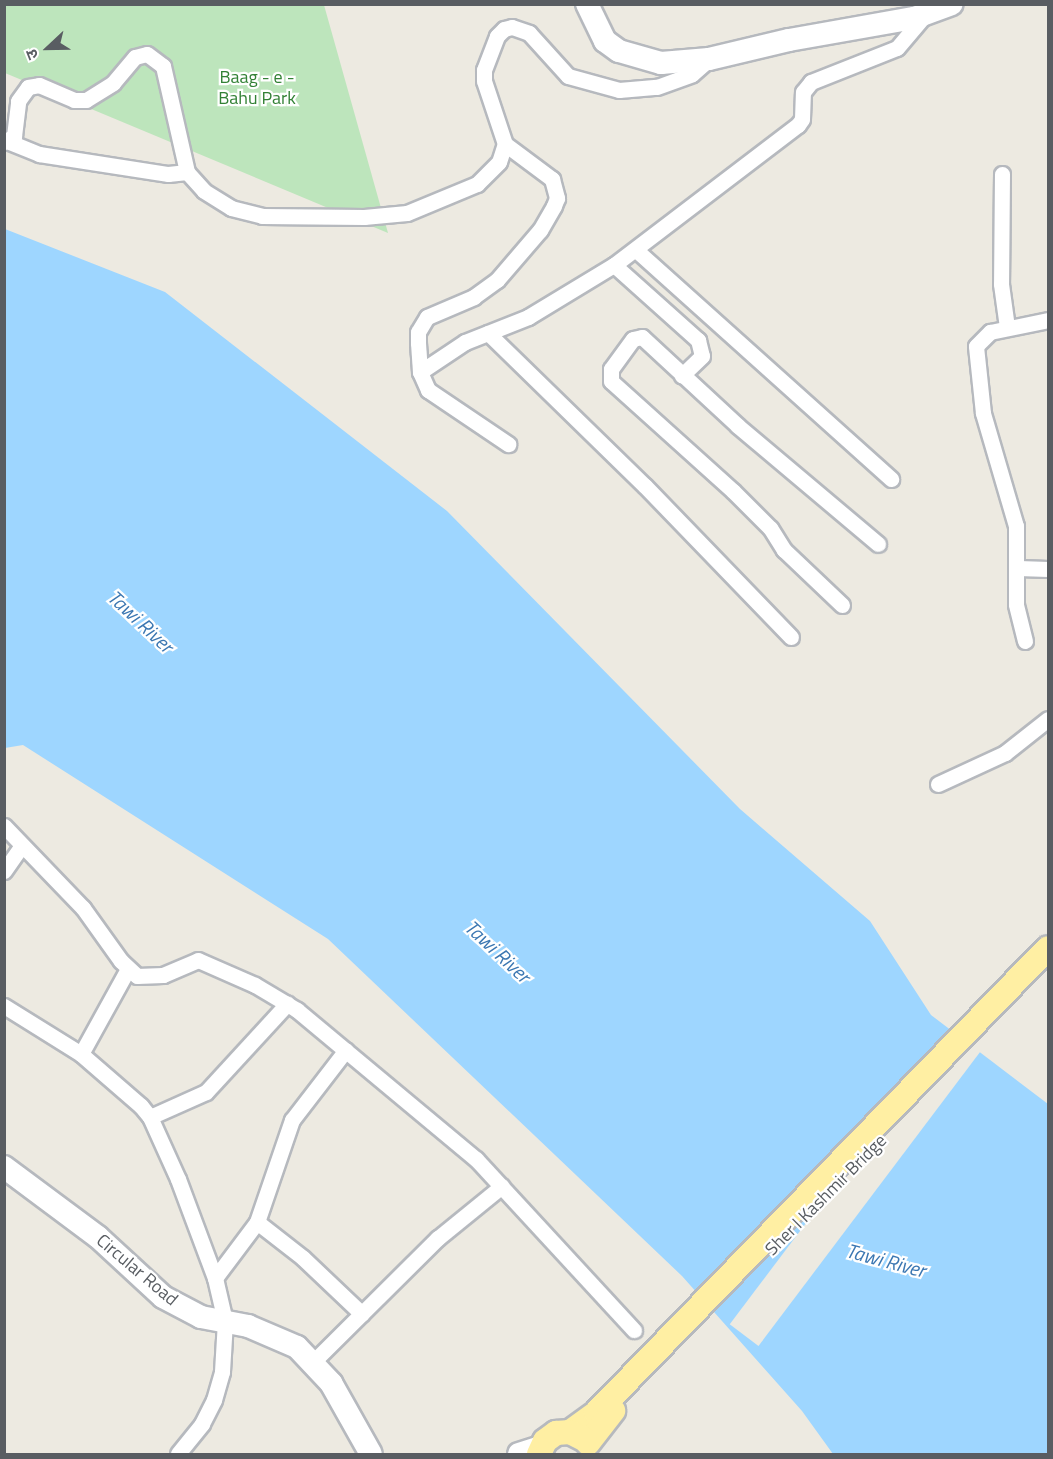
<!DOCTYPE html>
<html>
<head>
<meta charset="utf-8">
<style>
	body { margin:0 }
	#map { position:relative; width:1053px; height:1459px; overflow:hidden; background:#edeae1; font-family:"Titillium Web","Noto Sans Devanagari",sans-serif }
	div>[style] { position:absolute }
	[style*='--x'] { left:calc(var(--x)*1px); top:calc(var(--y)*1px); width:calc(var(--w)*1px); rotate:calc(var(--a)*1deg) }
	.green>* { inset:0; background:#bde5bc }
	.water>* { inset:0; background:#9ed6ff }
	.pier>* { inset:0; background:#edeae1; transform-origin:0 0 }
	.roads { filter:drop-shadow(2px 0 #b6b9be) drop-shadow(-2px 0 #b6b9be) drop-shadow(0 2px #b6b9be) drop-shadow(0 -2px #b6b9be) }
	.minor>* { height:15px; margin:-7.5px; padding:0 7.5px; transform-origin:7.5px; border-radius:7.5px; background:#fff }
	.secondary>* { height:22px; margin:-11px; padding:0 11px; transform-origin:11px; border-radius:11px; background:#fff }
	.primary>* { height:24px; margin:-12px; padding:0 12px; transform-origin:12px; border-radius:12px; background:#ffefa3 }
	span { translate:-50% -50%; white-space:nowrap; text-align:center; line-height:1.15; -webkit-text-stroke:4.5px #fff; paint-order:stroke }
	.park-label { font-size:18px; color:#328135 }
	.street-label { font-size:18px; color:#595d62 }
	.water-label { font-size:20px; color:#3b77b2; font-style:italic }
	.frame { position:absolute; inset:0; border:6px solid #595d62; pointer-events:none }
	.north { position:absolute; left:18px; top:18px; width:60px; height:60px; -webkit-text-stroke:4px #fff; paint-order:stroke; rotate:248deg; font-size:16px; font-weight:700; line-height:24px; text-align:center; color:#595d62 }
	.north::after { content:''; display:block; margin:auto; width:21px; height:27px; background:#595d62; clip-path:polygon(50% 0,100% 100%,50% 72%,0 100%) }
</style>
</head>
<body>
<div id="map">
	<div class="green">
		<div style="clip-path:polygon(4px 5px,324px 5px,388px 233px,5px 73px)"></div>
	</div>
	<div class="water">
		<div style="clip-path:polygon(5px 229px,165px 292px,447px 511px,740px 809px,870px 921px,931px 1015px,1048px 1104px,1048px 1454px,833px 1454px,802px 1411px,682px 1276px,328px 939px,23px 745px,5px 748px)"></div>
	</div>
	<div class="pier">
		<div style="left:953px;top:1028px;width:36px;height:371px;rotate:37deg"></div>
	</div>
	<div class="roads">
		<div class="minor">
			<div style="--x:7;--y:141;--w:35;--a:22"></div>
			<div style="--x:39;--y:154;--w:131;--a:8.8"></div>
			<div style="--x:168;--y:174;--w:19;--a:-6"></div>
			<div style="--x:4;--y:142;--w:12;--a:-31"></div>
			<div style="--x:14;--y:136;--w:35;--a:-83"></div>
			<div style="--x:18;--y:101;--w:17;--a:-54"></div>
			<div style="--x:28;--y:87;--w:11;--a:-10"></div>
			<div style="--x:39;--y:85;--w:38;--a:23"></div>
			<div style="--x:74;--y:100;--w:12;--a:0"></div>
			<div style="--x:86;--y:100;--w:32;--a:-32"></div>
			<div style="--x:113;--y:83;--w:34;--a:-50"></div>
			<div style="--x:135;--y:57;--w:12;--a:-14"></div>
			<div style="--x:147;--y:54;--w:20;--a:37"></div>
			<div style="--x:163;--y:66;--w:109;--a:77.2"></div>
			<div style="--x:187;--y:172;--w:25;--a:48"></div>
			<div style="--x:204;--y:191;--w:32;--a:32"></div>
			<div style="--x:231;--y:208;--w:32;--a:14"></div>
			<div style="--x:262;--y:216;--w:102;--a:0.6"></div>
			<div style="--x:364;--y:217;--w:43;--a:-5.3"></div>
			<div style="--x:407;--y:213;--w:76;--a:-22.5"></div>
			<div style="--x:477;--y:184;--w:31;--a:-45"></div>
			<div style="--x:499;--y:162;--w:19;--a:-72"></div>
			<div style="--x:505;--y:144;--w:66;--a:-108.4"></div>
			<div style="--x:484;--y:81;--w:11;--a:-90"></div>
			<div style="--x:484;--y:70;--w:36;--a:-69"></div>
			<div style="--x:497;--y:36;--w:10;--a:-45"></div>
			<div style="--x:504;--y:29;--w:8;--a:-14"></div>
			<div style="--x:512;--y:27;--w:18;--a:19"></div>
			<div style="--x:529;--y:33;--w:58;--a:47.8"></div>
			<div style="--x:568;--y:76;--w:53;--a:15.4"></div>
			<div style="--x:619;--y:90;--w:38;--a:-5"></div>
			<div style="--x:657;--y:87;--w:37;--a:-20"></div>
			<div style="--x:692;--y:74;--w:23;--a:-41"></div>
			<div style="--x:505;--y:144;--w:59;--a:36.7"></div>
			<div style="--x:552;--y:179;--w:20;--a:75"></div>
			<div style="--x:557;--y:198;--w:9;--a:111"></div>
			<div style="--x:554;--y:206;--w:28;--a:120"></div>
			<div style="--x:540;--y:230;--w:66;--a:130.7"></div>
			<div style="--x:497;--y:280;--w:29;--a:144"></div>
			<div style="--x:474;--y:297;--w:51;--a:156.9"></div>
			<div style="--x:427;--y:317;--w:17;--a:121"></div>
			<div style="--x:418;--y:332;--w:11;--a:90"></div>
			<div style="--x:418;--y:343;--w:29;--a:86"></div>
			<div style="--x:420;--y:372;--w:20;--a:66"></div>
			<div style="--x:428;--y:390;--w:97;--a:34"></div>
			<div style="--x:1002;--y:174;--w:110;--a:90.5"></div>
			<div style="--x:1001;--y:284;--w:43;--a:82.1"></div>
			<div style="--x:636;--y:250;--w:343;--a:41.9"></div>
			<div style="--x:614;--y:265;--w:113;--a:41.8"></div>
			<div style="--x:698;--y:340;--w:16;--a:76"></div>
			<div style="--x:702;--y:356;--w:28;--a:136"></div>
			<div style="--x:488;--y:333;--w:219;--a:44.3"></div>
			<div style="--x:645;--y:486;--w:210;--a:46"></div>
			<div style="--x:420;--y:372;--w:54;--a:-33.7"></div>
			<div style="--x:465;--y:342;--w:68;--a:-21.6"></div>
			<div style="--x:528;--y:317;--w:100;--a:-31.2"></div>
			<div style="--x:614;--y:265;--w:231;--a:-37.3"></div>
			<div style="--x:798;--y:125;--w:7;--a:-56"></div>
			<div style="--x:802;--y:119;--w:27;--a:-88"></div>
			<div style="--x:803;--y:92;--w:13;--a:-51"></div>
			<div style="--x:811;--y:82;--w:92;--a:-21.6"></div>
			<div style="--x:897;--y:48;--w:42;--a:-49.8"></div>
			<div style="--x:1018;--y:568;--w:30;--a:2"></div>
			<div style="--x:842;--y:605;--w:80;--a:-136.5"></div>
			<div style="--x:784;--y:550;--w:26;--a:-122"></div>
			<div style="--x:770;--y:528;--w:52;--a:-135"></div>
			<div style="--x:733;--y:491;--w:164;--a:-138"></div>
			<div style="--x:611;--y:381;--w:12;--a:-90"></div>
			<div style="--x:611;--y:369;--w:37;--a:-54"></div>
			<div style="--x:633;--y:339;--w:9;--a:-13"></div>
			<div style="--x:642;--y:337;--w:131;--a:42.8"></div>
			<div style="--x:738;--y:426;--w:183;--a:40.1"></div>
			<div style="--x:1025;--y:641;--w:38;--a:-104"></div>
			<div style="--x:1016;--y:604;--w:78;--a:-90"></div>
			<div style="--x:1016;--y:526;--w:118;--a:-106.3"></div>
			<div style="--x:983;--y:413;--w:67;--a:-96"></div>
			<div style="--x:976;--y:346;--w:20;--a:-45"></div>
			<div style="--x:990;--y:332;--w:59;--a:-11.7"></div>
			<div style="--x:938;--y:784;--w:74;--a:-24.8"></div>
			<div style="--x:1005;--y:753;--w:55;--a:-38.3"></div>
			<div style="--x:4;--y:826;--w:114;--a:46.1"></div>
			<div style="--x:83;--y:908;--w:65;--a:54.4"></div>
			<div style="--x:121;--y:961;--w:22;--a:43"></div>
			<div style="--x:137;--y:976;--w:26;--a:-2"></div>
			<div style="--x:163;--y:975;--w:38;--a:-23"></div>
			<div style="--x:198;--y:960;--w:62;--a:23.7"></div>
			<div style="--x:255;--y:985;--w:49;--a:30.8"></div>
			<div style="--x:297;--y:1010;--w:233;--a:39.8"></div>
			<div style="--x:476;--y:1159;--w:233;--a:47.3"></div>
			<div style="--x:4;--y:871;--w:29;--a:-55"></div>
			<div style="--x:4;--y:1006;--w:91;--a:31.9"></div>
			<div style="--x:81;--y:1054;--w:79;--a:40.9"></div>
			<div style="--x:141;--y:1106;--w:14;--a:51"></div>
			<div style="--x:150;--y:1117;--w:68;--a:65.7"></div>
			<div style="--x:178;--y:1179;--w:106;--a:69.5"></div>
			<div style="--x:215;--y:1278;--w:44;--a:76.9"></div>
			<div style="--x:225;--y:1321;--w:51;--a:93.4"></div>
			<div style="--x:222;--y:1372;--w:29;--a:106"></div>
			<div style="--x:214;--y:1400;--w:27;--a:117"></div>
			<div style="--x:202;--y:1424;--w:38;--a:129"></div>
			<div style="--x:81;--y:1054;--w:97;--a:-61.1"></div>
			<div style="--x:150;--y:1117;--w:61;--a:-24.1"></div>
			<div style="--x:206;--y:1092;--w:120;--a:-47.4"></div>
			<div style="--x:257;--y:1222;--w:58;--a:38"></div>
			<div style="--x:303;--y:1258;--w:81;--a:43.5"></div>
			<div style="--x:215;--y:1278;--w:70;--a:-53.1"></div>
			<div style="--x:257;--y:1222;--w:108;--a:-71.1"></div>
			<div style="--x:292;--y:1120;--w:88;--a:-52.4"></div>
			<div style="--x:314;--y:1361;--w:175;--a:-44.8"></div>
			<div style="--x:438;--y:1238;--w:82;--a:-39.1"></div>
		</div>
		<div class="secondary">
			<div style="--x:587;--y:4;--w:41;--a:64.1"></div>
			<div style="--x:605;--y:41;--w:17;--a:36"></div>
			<div style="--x:619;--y:51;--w:44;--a:15.9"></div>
			<div style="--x:661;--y:63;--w:48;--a:-4.8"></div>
			<div style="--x:709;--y:59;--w:82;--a:-13.4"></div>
			<div style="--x:789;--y:40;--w:127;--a:-10"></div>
			<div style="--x:914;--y:18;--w:40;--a:-20.2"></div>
			<div style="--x:4;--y:1167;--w:117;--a:36.7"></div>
			<div style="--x:98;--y:1237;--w:88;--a:42.7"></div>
			<div style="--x:163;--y:1297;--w:43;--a:27.8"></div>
			<div style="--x:201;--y:1317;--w:48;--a:10.8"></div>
			<div style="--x:248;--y:1326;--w:53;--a:23.2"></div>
			<div style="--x:297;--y:1347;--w:50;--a:46.6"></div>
			<div style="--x:331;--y:1383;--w:81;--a:60.6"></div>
			<div style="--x:519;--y:1454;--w:23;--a:-18"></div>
		</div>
		<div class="primary">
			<div style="--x:570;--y:1432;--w:32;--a:-36"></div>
			<div style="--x:596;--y:1413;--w:648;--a:-45.81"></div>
			<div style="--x:588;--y:1443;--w:41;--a:-52"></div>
			<div style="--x:539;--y:1454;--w:14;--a:-65"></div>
			<div style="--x:545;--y:1441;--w:14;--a:-36"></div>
			<div style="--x:556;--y:1433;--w:14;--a:-4"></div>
			<div style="--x:570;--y:1432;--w:16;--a:27"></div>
		</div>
	</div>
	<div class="park-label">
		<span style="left:257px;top:88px">Baag - e -<br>Bahu Park</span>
	</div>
	<div class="street-label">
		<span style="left:826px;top:1195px;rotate:-45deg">Sher I Kashmir Bridge</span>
		<span style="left:137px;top:1270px;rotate:40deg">Circular Road</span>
	</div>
	<div class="water-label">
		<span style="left:141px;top:621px;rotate:43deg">Tawi River</span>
		<span style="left:498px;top:951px;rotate:43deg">Tawi River</span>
		<span style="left:886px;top:1260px;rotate:15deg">Tawi River</span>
	</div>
	<div class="frame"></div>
	<div class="north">उ</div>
</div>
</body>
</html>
